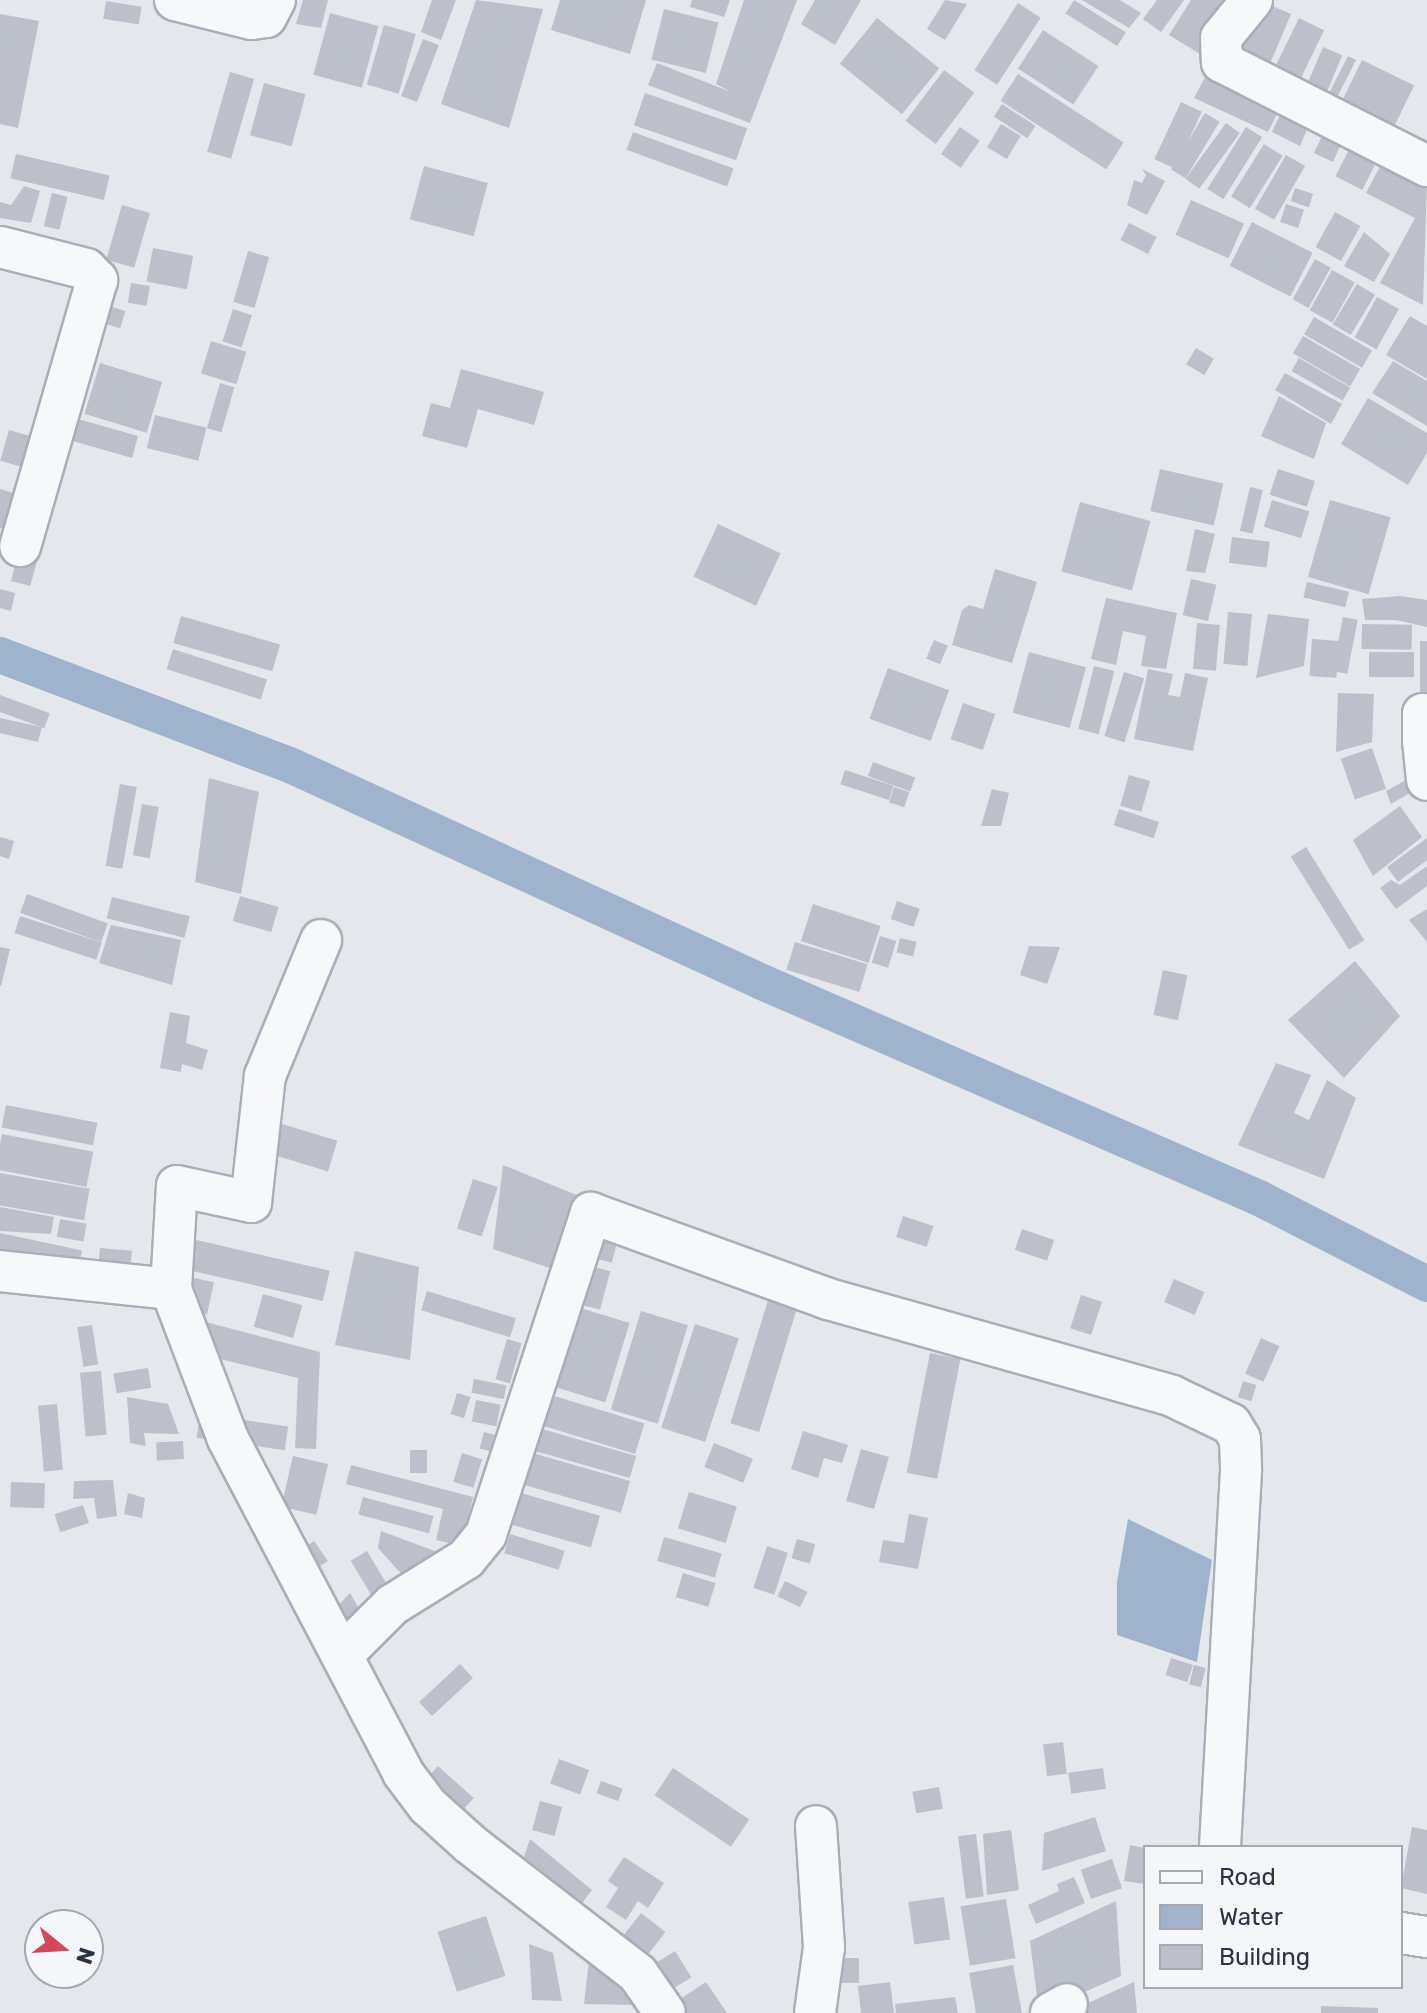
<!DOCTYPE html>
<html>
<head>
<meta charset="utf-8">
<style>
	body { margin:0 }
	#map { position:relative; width:1427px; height:2013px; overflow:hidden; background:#e4e7ec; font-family:Rubik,sans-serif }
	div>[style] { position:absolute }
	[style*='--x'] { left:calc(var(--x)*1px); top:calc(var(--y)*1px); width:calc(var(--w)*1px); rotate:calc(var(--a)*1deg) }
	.water>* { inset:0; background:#9fb4cc }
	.canal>* { height:36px; margin:-18px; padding:0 18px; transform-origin:18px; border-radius:18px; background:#9fb4cc }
	.building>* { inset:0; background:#bbc0ca; transform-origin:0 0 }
	.roads { filter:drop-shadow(2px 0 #a9aeb7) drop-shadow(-2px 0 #a9aeb7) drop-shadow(0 2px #a9aeb7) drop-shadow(0 -2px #a9aeb7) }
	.minor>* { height:40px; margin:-20px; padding:0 20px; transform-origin:20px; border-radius:20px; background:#f7f8fa }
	span { translate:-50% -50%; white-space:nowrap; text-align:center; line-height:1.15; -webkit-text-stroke:6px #f4f6f9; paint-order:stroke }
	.legend { position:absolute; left:1143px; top:1845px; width:260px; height:144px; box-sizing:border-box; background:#f4f6f9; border:2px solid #a4a8b1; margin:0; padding:10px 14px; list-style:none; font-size:24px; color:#2b3445 }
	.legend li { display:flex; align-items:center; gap:16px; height:40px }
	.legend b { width:40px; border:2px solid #a4a8b1 }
	.north { position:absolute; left:24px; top:1909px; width:80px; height:80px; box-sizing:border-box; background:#f4f6f9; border:2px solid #a4a8b1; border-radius:50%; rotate:108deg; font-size:22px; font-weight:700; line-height:32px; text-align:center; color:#2b3445 }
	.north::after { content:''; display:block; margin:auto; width:28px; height:36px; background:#d1495b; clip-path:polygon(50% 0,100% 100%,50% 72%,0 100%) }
</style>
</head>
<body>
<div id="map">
	<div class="water">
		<div style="clip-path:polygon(1128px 1519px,1212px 1560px,1197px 1662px,1117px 1635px,1117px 1582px)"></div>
	</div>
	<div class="canal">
		<div style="--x:0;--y:655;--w:312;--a:20.8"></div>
		<div style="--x:292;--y:766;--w:517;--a:24.68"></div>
		<div style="--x:762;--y:982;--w:542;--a:23.49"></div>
		<div style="--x:1259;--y:1198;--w:189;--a:27.1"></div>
	</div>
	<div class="building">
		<div style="clip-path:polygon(303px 0,328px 0,321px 28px,296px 24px)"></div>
		<div style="clip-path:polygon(432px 0,456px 0,441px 40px,421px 32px)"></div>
		<div style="clip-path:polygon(476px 0,543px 9px,509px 128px,441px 104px)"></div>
		<div style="clip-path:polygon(560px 0,646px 0,630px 54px,551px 30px)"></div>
		<div style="clip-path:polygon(692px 0,730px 0,724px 17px,690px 7px)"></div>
		<div style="clip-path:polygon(744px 0,797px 0,750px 123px,648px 85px,657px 63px,731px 92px,716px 84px)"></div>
		<div style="clip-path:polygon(815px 0,861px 0,835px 45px,801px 24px)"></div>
		<div style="clip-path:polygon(945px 0,967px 4px,945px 40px,927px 29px)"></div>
		<div style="left:1074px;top:0;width:61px;height:16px;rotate:32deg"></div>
		<div style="clip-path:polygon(1082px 0,1120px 0,1141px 13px,1129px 28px)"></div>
		<div style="clip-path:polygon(1157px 0,1184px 0,1161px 32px,1143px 19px)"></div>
		<div style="clip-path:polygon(1191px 0,1223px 0,1231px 5px,1200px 54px,1169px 35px)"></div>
		<div style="left:1258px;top:0;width:36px;height:66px;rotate:23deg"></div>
		<div style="left:106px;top:1px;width:36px;height:18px;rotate:9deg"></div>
		<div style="left:1018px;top:3px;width:27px;height:80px;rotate:33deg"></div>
		<div style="left:664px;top:9px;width:56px;height:52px;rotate:14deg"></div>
		<div style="left:330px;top:13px;width:50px;height:64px;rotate:15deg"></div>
		<div style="clip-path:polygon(0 14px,39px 21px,18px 128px,0 124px)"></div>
		<div style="left:877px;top:18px;width:80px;height:59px;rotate:39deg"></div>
		<div style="left:1299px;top:18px;width:28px;height:63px;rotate:26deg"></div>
		<div style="left:384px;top:25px;width:33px;height:62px;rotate:16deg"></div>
		<div style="left:1043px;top:30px;width:66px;height:46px;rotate:33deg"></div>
		<div style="left:423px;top:39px;width:17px;height:61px;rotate:21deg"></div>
		<div style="left:1323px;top:47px;width:21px;height:51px;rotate:23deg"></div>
		<div style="left:1348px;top:56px;width:9px;height:55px;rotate:27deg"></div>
		<div style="left:1362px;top:60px;width:58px;height:59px;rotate:26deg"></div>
		<div style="clip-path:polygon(1210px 68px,1281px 106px,1268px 132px,1194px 98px)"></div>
		<div style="left:944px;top:70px;width:38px;height:64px;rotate:37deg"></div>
		<div style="left:230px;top:72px;width:25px;height:83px;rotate:16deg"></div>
		<div style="left:1018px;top:74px;width:126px;height:32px;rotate:33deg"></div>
		<div style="left:264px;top:83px;width:43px;height:54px;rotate:15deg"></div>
		<div style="left:645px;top:93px;width:108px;height:34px;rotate:19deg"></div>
		<div style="left:1181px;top:102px;width:23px;height:63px;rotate:25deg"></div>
		<div style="left:1002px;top:104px;width:40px;height:15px;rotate:33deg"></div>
		<div style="clip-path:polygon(1284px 106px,1345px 135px,1333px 162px,1314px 153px,1323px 134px,1308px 127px,1300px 146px,1272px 132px)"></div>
		<div style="left:1205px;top:113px;width:17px;height:66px;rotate:31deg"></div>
		<div style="left:1226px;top:123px;width:17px;height:69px;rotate:36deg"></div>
		<div style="left:1001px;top:124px;width:23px;height:27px;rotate:31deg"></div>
		<div style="left:960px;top:127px;width:24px;height:33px;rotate:35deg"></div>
		<div style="left:1246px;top:127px;width:19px;height:73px;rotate:32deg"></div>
		<div style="left:633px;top:132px;width:107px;height:19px;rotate:20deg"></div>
		<div style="left:1355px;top:138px;width:30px;height:43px;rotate:27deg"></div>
		<div style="left:1264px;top:144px;width:22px;height:62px;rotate:32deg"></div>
		<div style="left:16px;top:154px;width:96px;height:25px;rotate:13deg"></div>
		<div style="left:1286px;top:155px;width:22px;height:62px;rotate:30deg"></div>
		<div style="clip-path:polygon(1383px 161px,1427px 183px,1423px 305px,1380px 283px,1415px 218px,1366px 193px)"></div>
		<div style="left:424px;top:166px;width:66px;height:55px;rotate:15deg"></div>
		<div style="clip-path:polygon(1142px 169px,1165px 181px,1147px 215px,1127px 205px,1134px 180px,1142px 183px,1146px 175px)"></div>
		<div style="clip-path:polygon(24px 186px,40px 191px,31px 223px,0 218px,0 202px,11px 205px)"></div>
		<div style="left:1295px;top:188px;width:19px;height:14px;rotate:18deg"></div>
		<div style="left:52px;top:193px;width:16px;height:34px;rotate:14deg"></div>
		<div style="left:1191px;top:200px;width:58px;height:38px;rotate:24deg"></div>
		<div style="left:1286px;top:204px;width:19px;height:19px;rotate:18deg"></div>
		<div style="left:122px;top:205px;width:29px;height:57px;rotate:16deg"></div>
		<div style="left:1335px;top:212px;width:29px;height:40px;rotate:29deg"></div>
		<div style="left:1252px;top:222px;width:68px;height:49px;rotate:27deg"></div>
		<div style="left:1129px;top:223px;width:31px;height:19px;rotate:27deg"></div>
		<div style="clip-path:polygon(1364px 232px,1390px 254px,1374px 282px,1344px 266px)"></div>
		<div style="left:153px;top:248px;width:41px;height:34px;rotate:11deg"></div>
		<div style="left:248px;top:251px;width:22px;height:53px;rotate:16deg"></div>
		<div style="left:1315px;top:259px;width:18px;height:46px;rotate:29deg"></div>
		<div style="left:1332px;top:270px;width:26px;height:46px;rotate:29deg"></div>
		<div style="left:131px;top:283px;width:19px;height:20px;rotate:9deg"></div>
		<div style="left:1357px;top:284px;width:21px;height:47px;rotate:31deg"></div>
		<div style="left:1377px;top:297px;width:25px;height:46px;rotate:29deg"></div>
		<div style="left:112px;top:307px;width:14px;height:18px;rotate:17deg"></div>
		<div style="left:233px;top:309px;width:20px;height:34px;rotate:18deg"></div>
		<div style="clip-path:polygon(1410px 316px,1427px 326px,1427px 379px,1386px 355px)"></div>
		<div style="left:1314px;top:317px;width:67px;height:20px;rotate:30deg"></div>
		<div style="left:1303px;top:336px;width:66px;height:20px;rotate:30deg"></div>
		<div style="left:211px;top:341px;width:37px;height:34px;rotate:17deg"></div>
		<div style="left:1196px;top:348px;width:21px;height:19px;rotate:31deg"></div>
		<div style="left:1299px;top:358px;width:59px;height:15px;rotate:30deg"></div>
		<div style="clip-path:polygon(1393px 361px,1427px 381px,1427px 426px,1372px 393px)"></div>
		<div style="left:100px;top:363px;width:65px;height:53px;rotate:17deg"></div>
		<div style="clip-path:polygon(461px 369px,544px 392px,534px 425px,478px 409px,467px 448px,422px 436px,431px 403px,450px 408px)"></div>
		<div style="clip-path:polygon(1285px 373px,1342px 404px,1331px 424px,1275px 390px)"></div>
		<div style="left:220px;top:383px;width:15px;height:47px;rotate:16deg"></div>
		<div style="clip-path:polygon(1279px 396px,1326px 423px,1314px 459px,1261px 436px)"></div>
		<div style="clip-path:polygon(1368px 398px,1427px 433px,1427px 453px,1408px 485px,1341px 444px)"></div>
		<div style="clip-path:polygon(69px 405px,81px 409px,78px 419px,138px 436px,132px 458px,73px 441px,77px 423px,62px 469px)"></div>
		<div style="left:155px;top:415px;width:53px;height:34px;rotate:14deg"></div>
		<div style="left:9px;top:430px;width:33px;height:32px;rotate:16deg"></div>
		<div style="left:1160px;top:469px;width:65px;height:43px;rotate:13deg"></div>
		<div style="left:1278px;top:469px;width:39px;height:27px;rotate:18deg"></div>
		<div style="left:1250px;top:487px;width:13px;height:45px;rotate:13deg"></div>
		<div style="clip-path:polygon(0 489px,30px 498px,20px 534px,0 528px)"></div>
		<div style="left:1272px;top:500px;width:39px;height:28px;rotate:17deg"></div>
		<div style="left:1330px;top:500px;width:63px;height:80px;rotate:16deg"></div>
		<div style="left:1080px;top:502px;width:73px;height:72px;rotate:15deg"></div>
		<div style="left:718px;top:524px;width:69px;height:58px;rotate:25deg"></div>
		<div style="clip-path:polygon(1195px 529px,1215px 534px,1205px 573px,1186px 571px)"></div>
		<div style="left:1232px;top:537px;width:38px;height:26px;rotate:7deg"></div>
		<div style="left:19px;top:551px;width:20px;height:31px;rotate:15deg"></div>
		<div style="clip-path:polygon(995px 569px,1037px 582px,1012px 663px,952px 645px,962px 610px,969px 605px,983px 609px)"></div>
		<div style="left:1191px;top:579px;width:26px;height:37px;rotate:13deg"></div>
		<div style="left:1307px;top:582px;width:43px;height:16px;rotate:13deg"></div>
		<div style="clip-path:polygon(0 589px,15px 593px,11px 611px,0 608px)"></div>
		<div style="clip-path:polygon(1400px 596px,1427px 600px,1427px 627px,1396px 620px,1365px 620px,1362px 599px)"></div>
		<div style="clip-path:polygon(1106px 598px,1177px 613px,1166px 669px,1141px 666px,1146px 636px,1123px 631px,1116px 665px,1091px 659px)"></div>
		<div style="left:1228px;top:612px;width:24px;height:52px;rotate:5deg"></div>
		<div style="clip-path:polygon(1268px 614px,1309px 619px,1304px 666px,1256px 678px)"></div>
		<div style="left:181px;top:616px;width:103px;height:28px;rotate:16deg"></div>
		<div style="left:1343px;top:617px;width:15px;height:55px;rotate:11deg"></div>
		<div style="left:1197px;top:623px;width:23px;height:46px;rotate:5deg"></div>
		<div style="left:1362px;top:624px;width:50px;height:25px;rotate:1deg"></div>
		<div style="left:1312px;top:639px;width:27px;height:37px;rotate:4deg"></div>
		<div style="left:934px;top:640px;width:15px;height:20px;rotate:23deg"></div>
		<div style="left:1420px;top:641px;width:7px;height:68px"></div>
		<div style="left:173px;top:649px;width:99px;height:21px;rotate:18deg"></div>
		<div style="left:1029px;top:652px;width:59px;height:63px;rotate:15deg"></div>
		<div style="left:1369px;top:652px;width:45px;height:25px"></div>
		<div style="left:1094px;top:666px;width:21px;height:65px;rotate:14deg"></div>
		<div style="left:888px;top:668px;width:65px;height:54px;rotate:20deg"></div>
		<div style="clip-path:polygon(1148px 669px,1173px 674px,1168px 695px,1180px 697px,1185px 673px,1208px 678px,1193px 751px,1134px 739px)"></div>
		<div style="left:1124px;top:672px;width:21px;height:67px;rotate:17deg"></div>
		<div style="clip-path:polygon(1338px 693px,1374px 694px,1372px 742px,1336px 752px)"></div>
		<div style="left:0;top:695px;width:53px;height:16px;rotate:20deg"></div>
		<div style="left:963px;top:703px;width:34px;height:38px;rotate:19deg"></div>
		<div style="clip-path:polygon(0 718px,42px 727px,38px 742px,0 733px)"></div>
		<div style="left:1372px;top:748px;width:43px;height:33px;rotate:71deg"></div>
		<div style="left:873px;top:762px;width:45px;height:15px;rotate:20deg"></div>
		<div style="left:845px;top:770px;width:51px;height:15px;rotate:18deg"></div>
		<div style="clip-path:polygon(1421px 772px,1422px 786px,1391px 804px,1386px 791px)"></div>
		<div style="left:1129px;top:775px;width:22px;height:32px;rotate:16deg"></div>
		<div style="clip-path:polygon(209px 778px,259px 792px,241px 894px,195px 882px)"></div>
		<div style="left:120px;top:784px;width:17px;height:83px;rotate:10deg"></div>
		<div style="left:894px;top:787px;width:16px;height:16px;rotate:18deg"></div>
		<div style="clip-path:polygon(992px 789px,1009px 793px,1001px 826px,981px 826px)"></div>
		<div style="left:142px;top:804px;width:17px;height:52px;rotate:10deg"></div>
		<div style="clip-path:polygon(1400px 806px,1422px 837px,1373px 876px,1353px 840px)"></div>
		<div style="left:1119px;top:809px;width:42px;height:17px;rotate:18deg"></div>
		<div style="clip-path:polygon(0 837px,14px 841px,9px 859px,0 856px)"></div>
		<div style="clip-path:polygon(1427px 838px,1427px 860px,1398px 882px,1387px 867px)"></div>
		<div style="left:1306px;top:847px;width:110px;height:18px;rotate:58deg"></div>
		<div style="clip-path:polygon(1427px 866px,1427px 886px,1396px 909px,1380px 888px,1391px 880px,1400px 885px)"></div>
		<div style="left:27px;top:894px;width:86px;height:20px;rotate:20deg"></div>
		<div style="left:240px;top:896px;width:40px;height:26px;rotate:16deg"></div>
		<div style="left:112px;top:897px;width:80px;height:22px;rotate:14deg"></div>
		<div style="left:897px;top:901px;width:24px;height:19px;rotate:19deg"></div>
		<div style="left:813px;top:904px;width:71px;height:39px;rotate:18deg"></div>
		<div style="clip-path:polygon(1427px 909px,1427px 942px,1409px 920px)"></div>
		<div style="left:20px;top:916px;width:86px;height:18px;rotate:18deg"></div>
		<div style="clip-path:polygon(111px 925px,181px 940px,172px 985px,99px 963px)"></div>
		<div style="left:880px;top:936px;width:17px;height:28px;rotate:17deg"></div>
		<div style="left:900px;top:938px;width:17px;height:15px;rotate:13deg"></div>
		<div style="left:795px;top:942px;width:76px;height:29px;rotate:17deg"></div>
		<div style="clip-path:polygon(1029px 946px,1060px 947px,1047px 984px,1020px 975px)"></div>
		<div style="clip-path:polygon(0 947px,10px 949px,1px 986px,0 986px)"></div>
		<div style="clip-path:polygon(1355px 961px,1400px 1016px,1344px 1078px,1288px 1020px)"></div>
		<div style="left:1163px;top:970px;width:25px;height:46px;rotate:12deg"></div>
		<div style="clip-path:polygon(170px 1012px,190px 1016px,186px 1043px,208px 1050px,202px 1070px,182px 1064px,181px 1072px,160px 1068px)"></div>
		<div style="clip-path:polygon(1276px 1063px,1311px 1075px,1294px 1113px,1309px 1120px,1327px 1080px,1356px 1098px,1324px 1179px,1238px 1145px)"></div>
		<div style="left:6px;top:1105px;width:93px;height:23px;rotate:11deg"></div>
		<div style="left:279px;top:1123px;width:61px;height:32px;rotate:17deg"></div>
		<div style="left:2px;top:1134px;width:93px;height:36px;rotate:11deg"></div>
		<div style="clip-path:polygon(503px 1165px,601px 1205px,577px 1277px,493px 1249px)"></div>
		<div style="left:0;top:1173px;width:91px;height:32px;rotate:10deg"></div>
		<div style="left:473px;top:1179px;width:26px;height:52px;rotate:18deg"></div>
		<div style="clip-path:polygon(0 1207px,54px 1217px,51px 1234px,0 1231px)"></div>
		<div style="left:903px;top:1216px;width:32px;height:22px;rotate:18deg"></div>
		<div style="left:603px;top:1218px;width:20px;height:41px;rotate:15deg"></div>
		<div style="left:60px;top:1219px;width:27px;height:18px;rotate:10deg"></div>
		<div style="left:1022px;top:1229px;width:34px;height:22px;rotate:19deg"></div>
		<div style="left:0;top:1233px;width:84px;height:23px;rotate:12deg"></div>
		<div style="left:166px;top:1233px;width:168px;height:31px;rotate:13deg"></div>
		<div style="left:100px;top:1248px;width:32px;height:52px;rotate:5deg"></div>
		<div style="clip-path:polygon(355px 1251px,419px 1267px,410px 1360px,335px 1345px)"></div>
		<div style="left:591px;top:1266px;width:20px;height:40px;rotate:15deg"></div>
		<div style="left:166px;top:1272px;width:49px;height:33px;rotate:12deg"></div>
		<div style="left:1174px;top:1279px;width:33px;height:25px;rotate:23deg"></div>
		<div style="left:427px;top:1291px;width:93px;height:20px;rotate:17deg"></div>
		<div style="left:263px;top:1294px;width:41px;height:34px;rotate:16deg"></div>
		<div style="left:1081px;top:1295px;width:22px;height:35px;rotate:18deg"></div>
		<div style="left:769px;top:1297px;width:30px;height:132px;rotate:17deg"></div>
		<div style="left:577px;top:1307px;width:55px;height:83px;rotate:17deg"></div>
		<div style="left:641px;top:1311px;width:49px;height:103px;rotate:17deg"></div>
		<div style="clip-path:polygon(183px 1316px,320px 1352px,316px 1449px,295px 1448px,298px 1378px,175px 1348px)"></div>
		<div style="left:695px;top:1324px;width:46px;height:109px;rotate:18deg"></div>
		<div style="left:92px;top:1325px;width:40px;height:15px;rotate:81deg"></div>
		<div style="left:1261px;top:1338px;width:20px;height:39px;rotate:24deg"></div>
		<div style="left:507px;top:1339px;width:15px;height:42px;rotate:16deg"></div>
		<div style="left:930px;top:1353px;width:31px;height:122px;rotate:11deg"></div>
		<div style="left:148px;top:1368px;width:20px;height:35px;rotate:81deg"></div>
		<div style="left:101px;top:1371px;width:64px;height:21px;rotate:85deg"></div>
		<div style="left:474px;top:1379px;width:33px;height:14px;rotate:11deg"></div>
		<div style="left:1243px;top:1381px;width:14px;height:17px;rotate:17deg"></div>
		<div style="left:522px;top:1386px;width:128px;height:32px;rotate:17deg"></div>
		<div style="left:457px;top:1393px;width:14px;height:22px;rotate:17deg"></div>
		<div style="clip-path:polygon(127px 1397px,168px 1404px,179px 1434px,144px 1433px,146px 1446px,130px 1443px)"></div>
		<div style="left:476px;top:1400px;width:25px;height:22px;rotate:11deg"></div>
		<div style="left:57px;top:1404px;width:66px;height:19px;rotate:85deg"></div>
		<div style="left:200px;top:1414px;width:89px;height:24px;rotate:8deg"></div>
		<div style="left:514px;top:1421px;width:127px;height:23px;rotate:16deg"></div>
		<div style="clip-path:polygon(803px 1431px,848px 1445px,842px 1463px,824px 1458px,818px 1478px,791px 1469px)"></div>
		<div style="left:484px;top:1432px;width:11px;height:17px;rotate:15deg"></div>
		<div style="left:183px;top:1441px;width:18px;height:27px;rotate:87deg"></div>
		<div style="left:714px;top:1443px;width:42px;height:26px;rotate:22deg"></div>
		<div style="left:508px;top:1446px;width:127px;height:33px;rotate:16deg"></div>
		<div style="left:861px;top:1449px;width:29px;height:54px;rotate:16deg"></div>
		<div style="left:410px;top:1450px;width:17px;height:23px"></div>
		<div style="left:462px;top:1453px;width:21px;height:30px;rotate:17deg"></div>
		<div style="left:293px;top:1456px;width:36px;height:52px;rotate:13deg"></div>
		<div style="clip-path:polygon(351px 1465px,473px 1497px,461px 1546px,436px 1540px,443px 1509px,346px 1484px)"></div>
		<div style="clip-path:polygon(113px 1480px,117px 1516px,97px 1519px,94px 1498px,73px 1499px,74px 1481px)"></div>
		<div style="left:11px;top:1482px;width:34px;height:25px;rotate:2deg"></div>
		<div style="left:500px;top:1487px;width:104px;height:33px;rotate:16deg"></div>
		<div style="left:689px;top:1492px;width:50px;height:38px;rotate:17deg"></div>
		<div style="clip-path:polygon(128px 1493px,145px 1498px,142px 1518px,124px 1514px)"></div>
		<div style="left:363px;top:1497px;width:73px;height:18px;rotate:15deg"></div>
		<div style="left:83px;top:1505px;width:19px;height:30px;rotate:72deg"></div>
		<div style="clip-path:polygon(909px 1514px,928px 1518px,918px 1569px,879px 1562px,883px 1540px,904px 1543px)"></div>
		<div style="clip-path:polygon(381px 1531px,448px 1556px,412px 1586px,378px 1548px)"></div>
		<div style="left:510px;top:1534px;width:57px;height:20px;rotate:17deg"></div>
		<div style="left:664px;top:1537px;width:60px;height:25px;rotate:16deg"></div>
		<div style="left:797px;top:1539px;width:19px;height:20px;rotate:16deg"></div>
		<div style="left:314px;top:1541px;width:24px;height:39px;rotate:55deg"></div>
		<div style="left:767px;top:1546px;width:22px;height:44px;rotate:18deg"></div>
		<div style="left:367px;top:1551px;width:55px;height:19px;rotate:59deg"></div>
		<div style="left:683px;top:1573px;width:34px;height:25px;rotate:17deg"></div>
		<div style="left:785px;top:1581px;width:25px;height:17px;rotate:26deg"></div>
		<div style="clip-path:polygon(350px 1593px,363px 1615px,327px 1653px,312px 1634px)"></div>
		<div style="left:1171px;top:1658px;width:23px;height:18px;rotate:18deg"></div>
		<div style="left:460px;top:1664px;width:19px;height:56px;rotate:47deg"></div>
		<div style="left:1194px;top:1665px;width:12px;height:20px;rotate:14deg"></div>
		<div style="left:1063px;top:1742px;width:32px;height:20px;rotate:83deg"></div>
		<div style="left:559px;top:1759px;width:32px;height:26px;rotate:20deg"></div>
		<div style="left:438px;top:1766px;width:48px;height:25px;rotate:42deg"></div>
		<div style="left:673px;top:1768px;width:92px;height:33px;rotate:34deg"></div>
		<div style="left:1103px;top:1768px;width:21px;height:35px;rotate:82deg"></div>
		<div style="left:601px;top:1781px;width:23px;height:13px;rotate:20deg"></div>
		<div style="left:939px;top:1787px;width:22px;height:27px;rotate:80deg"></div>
		<div style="left:540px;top:1801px;width:23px;height:30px;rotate:15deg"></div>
		<div style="clip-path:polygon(1095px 1817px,1106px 1851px,1042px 1871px,1044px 1833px)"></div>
		<div style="clip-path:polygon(1412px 1827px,1427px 1830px,1427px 1894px,1401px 1888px)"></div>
		<div style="clip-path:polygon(1011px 1830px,1019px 1890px,987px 1895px,983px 1834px)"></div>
		<div style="left:976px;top:1834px;width:63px;height:18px;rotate:83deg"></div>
		<div style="clip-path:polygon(530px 1839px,592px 1890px,572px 1916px,519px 1872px)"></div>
		<div style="clip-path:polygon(1130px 1845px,1145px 1848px,1145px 1884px,1124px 1881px)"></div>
		<div style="clip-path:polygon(624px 1857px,664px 1883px,648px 1908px,638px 1901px,626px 1920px,606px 1907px,618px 1888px,608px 1881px)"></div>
		<div style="left:1112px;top:1859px;width:31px;height:33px;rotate:71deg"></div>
		<div style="clip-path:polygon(1074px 1877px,1085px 1903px,1036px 1924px,1028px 1905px,1059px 1891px,1057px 1884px)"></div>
		<div style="left:944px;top:1897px;width:43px;height:36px;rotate:82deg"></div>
		<div style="left:1006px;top:1899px;width:60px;height:46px;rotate:81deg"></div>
		<div style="clip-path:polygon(1116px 1901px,1121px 1976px,1039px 2012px,1030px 1941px)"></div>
		<div style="left:641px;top:1913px;width:31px;height:41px;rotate:38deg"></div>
		<div style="left:486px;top:1916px;width:63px;height:51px;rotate:72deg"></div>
		<div style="clip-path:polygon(529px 1944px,553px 1953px,562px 2001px,532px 2000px)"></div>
		<div style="left:675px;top:1951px;width:31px;height:30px;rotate:58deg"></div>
		<div style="clip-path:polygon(590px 1952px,640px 2005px,584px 2004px)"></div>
		<div style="left:836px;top:1958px;width:23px;height:25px"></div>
		<div style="clip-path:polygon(1013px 1965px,1022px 2013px,976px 2013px,969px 1973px)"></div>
		<div style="clip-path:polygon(706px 1982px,727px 2013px,676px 2013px,671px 2005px)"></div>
		<div style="clip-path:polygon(890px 1982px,894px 2013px,861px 2013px,858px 1986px)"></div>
		<div style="clip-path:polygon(1134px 1982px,1137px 2013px,1084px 2013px,1084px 2005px)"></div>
		<div style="clip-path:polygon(955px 1997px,958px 2013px,896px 2013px,895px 2004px)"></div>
		<div style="clip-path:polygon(1321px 2006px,1378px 2008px,1378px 2013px,1321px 2013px)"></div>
	</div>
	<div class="roads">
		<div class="minor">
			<div style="--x:175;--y:0;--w:79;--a:13.9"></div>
			<div style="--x:252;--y:19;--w:14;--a:-8"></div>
			<div style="--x:266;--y:17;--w:19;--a:-62"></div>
			<div style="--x:1252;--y:0;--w:49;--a:129.2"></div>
			<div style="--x:1221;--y:38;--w:24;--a:88"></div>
			<div style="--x:1222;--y:62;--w:230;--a:26.9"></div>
			<div style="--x:0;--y:247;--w:89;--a:14.3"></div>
			<div style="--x:86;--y:269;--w:16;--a:45"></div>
			<div style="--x:97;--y:280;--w:277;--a:106.1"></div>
			<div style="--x:1427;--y:715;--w:4;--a:-166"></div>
			<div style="--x:1423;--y:714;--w:26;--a:90"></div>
			<div style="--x:1423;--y:740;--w:40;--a:84.3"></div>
			<div style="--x:0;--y:1271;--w:172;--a:6"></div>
			<div style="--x:171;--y:1289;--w:160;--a:69.2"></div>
			<div style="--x:228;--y:1439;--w:377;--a:62.3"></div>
			<div style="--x:403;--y:1773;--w:41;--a:52.9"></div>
			<div style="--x:428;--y:1806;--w:57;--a:42.1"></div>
			<div style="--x:470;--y:1844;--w:212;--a:37.7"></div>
			<div style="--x:638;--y:1974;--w:47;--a:55.3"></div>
			<div style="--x:171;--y:1289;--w:103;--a:-86.7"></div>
			<div style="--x:177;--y:1186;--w:76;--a:12.2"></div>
			<div style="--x:251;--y:1202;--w:127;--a:-83.7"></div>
			<div style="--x:265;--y:1076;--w:147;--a:-67.6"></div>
			<div style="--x:342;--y:1655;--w:71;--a:-45"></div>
			<div style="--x:392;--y:1605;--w:87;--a:-31.9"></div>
			<div style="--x:466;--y:1559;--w:32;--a:-51"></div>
			<div style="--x:486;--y:1534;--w:338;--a:-71.9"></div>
			<div style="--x:591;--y:1213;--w:252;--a:19.9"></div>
			<div style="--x:828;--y:1299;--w:357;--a:15.7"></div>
			<div style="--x:1172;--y:1396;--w:65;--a:25.4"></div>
			<div style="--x:1231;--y:1424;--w:17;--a:59"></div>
			<div style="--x:1240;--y:1439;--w:32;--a:88"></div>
			<div style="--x:1241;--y:1471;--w:377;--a:93.2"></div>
			<div style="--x:1401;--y:1933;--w:26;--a:9"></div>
			<div style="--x:815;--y:2013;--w:67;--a:-82.2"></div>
			<div style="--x:824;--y:1947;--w:121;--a:-93.8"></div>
			<div style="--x:1051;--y:2013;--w:18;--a:-29"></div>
		</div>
	</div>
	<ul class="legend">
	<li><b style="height:10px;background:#f7f8fa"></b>Road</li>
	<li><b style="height:22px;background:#9fb4cc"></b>Water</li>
	<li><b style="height:22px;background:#bbc0ca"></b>Building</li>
	</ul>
	<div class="north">N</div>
</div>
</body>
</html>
